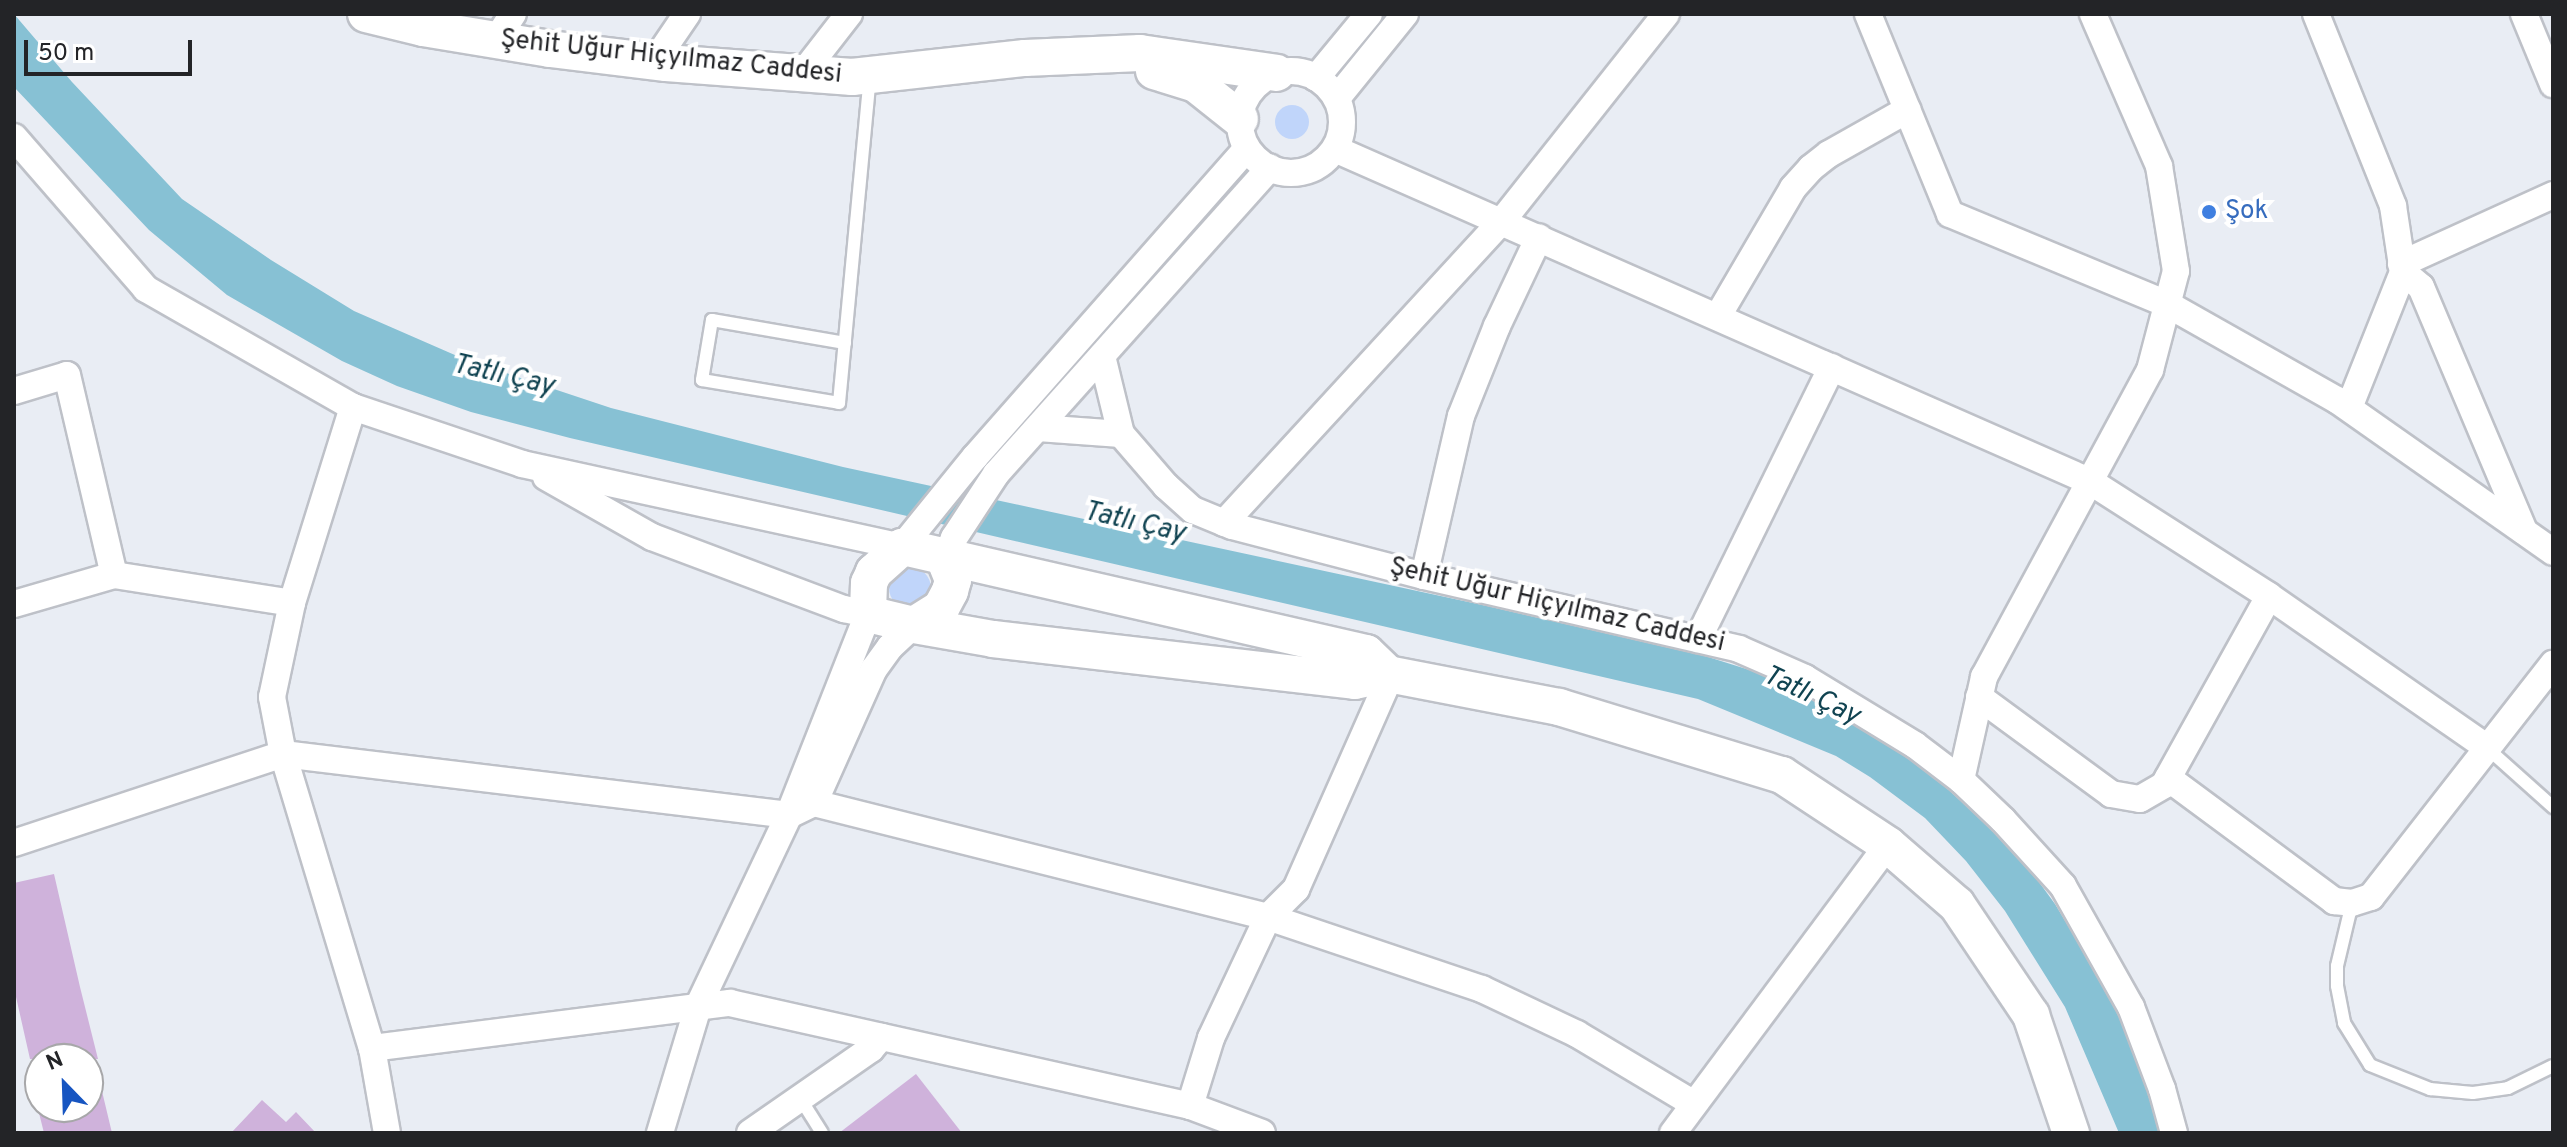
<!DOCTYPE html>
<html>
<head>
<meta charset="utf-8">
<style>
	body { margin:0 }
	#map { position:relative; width:2567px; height:1147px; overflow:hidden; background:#e9edf4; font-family:Overpass,sans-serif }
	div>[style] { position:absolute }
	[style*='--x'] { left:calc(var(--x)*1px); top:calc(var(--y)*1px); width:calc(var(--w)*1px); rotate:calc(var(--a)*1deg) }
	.green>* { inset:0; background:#c0d5fa }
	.round { border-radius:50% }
	.water>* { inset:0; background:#87c1d4 }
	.building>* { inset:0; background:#cfb2db }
	.roads { filter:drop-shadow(2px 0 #bec1c8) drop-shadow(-2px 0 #bec1c8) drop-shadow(0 2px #bec1c8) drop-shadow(0 -2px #bec1c8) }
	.lane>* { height:12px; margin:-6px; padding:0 6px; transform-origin:6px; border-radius:6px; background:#fff }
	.street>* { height:26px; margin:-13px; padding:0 13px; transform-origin:13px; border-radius:13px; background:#fff }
	.street>.ring { margin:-13px; padding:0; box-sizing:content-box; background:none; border:26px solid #fff; border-radius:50% }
	.secondary>* { height:36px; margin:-18px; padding:0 18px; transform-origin:18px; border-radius:18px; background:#fff }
	.dots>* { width:22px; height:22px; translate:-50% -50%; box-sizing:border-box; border:4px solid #fff; border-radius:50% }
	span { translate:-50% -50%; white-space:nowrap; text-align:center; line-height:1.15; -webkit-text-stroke:8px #fff; paint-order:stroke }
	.street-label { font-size:26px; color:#232427 }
	.shop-label { font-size:26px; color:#366cbe }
	.left { translate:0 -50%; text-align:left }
	.water-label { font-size:28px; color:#104351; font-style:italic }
	.frame { position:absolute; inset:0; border:16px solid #232427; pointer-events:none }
	.north { position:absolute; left:24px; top:1043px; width:80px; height:80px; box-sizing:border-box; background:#fff; border:2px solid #a7a7a9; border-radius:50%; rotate:337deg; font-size:22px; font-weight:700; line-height:32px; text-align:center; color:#232427 }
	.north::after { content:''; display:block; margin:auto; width:28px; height:36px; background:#1755c1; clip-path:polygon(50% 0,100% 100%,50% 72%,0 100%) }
	.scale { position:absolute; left:24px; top:40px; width:168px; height:36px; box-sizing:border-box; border:4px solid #232427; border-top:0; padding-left:10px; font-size:24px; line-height:28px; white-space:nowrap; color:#232427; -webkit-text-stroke:6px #fff; paint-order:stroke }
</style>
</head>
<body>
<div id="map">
	<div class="green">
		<div class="round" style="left:1275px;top:105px;width:34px;height:34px"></div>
		<div class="round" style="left:889px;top:567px;width:42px;height:42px"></div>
	</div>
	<div class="water">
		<div style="clip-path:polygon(14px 14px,72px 82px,182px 199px,271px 260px,354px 311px,464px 359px,611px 408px,843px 467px,1487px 606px,1705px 656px,1775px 678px,1920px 764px,2017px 852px,2055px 904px,2120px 1012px,2150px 1089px,2159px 1133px,2119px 1133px,2065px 1007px,2005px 911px,1966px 861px,1925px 818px,1870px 777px,1836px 756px,1698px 699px,570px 438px,471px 412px,397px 386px,342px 361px,227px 295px,149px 230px,14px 87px)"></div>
	</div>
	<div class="building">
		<div style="clip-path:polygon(54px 874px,80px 987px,98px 1059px,30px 1059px,14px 988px,14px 883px)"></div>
		<div style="clip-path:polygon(95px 1062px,112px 1133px,44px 1133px,39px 1113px,88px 1107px,88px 1063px)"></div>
		<div style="clip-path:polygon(916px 1074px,962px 1133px,839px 1133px)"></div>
		<div style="clip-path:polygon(262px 1100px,286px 1122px,296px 1112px,316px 1133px,231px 1133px)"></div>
	</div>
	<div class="roads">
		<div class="lane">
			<div style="--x:845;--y:343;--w:135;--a:-170.2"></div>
			<div style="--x:712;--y:320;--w:61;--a:99.5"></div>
			<div style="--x:702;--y:380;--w:139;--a:9.5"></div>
			<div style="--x:839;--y:403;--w:326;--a:-84.6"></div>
			<div style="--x:2487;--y:748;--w:89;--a:41.8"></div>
			<div style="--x:2352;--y:903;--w:65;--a:103.4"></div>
			<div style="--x:2337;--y:966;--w:20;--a:90"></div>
			<div style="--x:2337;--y:986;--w:38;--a:79"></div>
			<div style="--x:2344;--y:1023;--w:49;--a:58.2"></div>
			<div style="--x:2370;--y:1065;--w:65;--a:21.8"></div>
			<div style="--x:2430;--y:1089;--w:43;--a:5.3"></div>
			<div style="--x:2473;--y:1093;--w:35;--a:-8"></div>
			<div style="--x:2508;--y:1088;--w:50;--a:-26.1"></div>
			<div style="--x:800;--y:1098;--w:41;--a:57.8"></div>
		</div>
		<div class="street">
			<div style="--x:1868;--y:14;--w:216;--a:67.7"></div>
			<div style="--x:1950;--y:214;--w:235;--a:22.5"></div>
			<div style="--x:2167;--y:304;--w:195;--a:29.5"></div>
			<div style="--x:2337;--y:400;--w:264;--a:35.1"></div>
			<div style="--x:2316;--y:14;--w:207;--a:68.1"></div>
			<div style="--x:2393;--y:206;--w:67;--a:81.4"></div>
			<div style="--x:2403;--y:272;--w:146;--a:111.7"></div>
			<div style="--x:2524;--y:14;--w:76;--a:67.5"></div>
			<div style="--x:496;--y:40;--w:31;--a:-57"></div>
			<div style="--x:655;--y:61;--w:57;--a:-55.8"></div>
			<div class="ring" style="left:1240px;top:71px;width:76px;height:76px"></div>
			<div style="--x:803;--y:73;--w:75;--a:-52.1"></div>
			<div style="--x:1316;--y:78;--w:83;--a:-50.4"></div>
			<div style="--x:1337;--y:98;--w:108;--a:-51"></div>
			<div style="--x:14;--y:137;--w:201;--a:49"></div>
			<div style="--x:146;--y:289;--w:238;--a:29.7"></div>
			<div style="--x:353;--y:407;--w:178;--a:18.6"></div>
			<div style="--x:522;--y:464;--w:389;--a:12.3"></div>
			<div style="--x:902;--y:547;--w:116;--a:-51"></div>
			<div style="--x:975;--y:457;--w:411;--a:-48.6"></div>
			<div style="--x:1335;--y:149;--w:826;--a:23.77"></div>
			<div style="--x:2091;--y:482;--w:211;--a:32.6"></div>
			<div style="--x:2269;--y:596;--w:264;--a:34.8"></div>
			<div style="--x:2401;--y:264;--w:167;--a:-24.4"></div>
			<div style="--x:2403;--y:272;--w:23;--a:40"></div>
			<div style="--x:2421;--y:287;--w:265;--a:67.1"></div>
			<div style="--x:1718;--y:316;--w:148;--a:-59.6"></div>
			<div style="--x:1793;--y:188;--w:27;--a:-48"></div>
			<div style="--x:1811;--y:168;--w:23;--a:-38"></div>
			<div style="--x:1829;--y:154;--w:90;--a:-29.4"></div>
			<div style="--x:1102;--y:356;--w:80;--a:76.3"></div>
			<div style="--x:1121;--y:434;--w:69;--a:49.1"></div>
			<div style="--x:1166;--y:486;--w:36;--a:42"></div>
			<div style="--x:1193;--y:510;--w:42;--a:22.3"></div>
			<div style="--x:1232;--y:526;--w:198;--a:14.6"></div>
			<div style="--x:1424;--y:576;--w:323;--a:13"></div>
			<div style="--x:1739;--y:649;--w:72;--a:23.7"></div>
			<div style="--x:1805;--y:678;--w:129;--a:31.3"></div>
			<div style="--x:1915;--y:745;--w:58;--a:37.3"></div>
			<div style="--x:1961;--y:780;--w:58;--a:43.6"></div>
			<div style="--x:2003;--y:820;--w:89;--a:47.7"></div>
			<div style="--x:2063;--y:886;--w:139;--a:60.7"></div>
			<div style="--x:2131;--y:1007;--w:88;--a:69.3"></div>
			<div style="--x:2162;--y:1089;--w:46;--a:74.7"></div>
			<div style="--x:14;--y:391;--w:55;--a:-16.8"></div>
			<div style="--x:67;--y:375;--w:205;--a:76.8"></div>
			<div style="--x:114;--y:575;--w:104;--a:163.8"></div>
			<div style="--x:353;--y:407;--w:205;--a:107.3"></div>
			<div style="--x:292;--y:603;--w:96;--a:102"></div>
			<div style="--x:272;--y:697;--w:58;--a:79.1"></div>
			<div style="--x:283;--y:754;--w:307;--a:73.2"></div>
			<div style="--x:372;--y:1048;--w:86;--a:80"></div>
			<div style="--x:1038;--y:428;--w:83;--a:4.1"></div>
			<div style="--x:546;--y:477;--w:122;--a:29.5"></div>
			<div style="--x:652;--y:537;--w:205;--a:20.6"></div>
			<div style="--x:844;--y:609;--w:25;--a:12"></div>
			<div style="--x:868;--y:614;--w:216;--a:111.5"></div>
			<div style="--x:789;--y:815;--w:212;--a:115.4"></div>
			<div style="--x:698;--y:1007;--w:132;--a:106.8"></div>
			<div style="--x:1224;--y:523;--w:410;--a:-47.4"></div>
			<div style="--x:1502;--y:221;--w:264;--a:-51.6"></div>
			<div style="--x:945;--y:560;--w:24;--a:-68"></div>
			<div style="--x:954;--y:538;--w:77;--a:-56.7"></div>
			<div style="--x:996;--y:474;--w:411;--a:-48.2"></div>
			<div style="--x:114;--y:575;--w:180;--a:8.9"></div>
			<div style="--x:1424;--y:576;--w:164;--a:-77"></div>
			<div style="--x:1461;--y:416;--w:97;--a:-68.2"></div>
			<div style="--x:1497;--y:326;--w:98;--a:-64.7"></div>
			<div style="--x:1698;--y:639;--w:303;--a:-63.8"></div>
			<div style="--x:1979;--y:697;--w:164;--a:36.3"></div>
			<div style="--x:2111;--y:794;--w:29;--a:10"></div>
			<div style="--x:2140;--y:799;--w:28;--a:-30"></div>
			<div style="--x:2164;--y:785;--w:216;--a:-60.9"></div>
			<div style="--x:2168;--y:778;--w:207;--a:36.5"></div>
			<div style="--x:2334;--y:901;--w:18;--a:6"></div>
			<div style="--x:2352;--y:903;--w:20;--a:-18"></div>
			<div style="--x:2371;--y:897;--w:296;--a:-52"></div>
			<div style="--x:1961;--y:780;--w:106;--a:-77.4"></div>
			<div style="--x:1984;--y:677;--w:349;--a:-61.6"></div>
			<div style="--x:2150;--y:370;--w:102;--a:-75.3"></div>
			<div style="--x:2176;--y:271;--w:106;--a:-99.2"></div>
			<div style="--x:2159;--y:166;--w:166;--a:-113.5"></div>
			<div style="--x:814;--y:803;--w:147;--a:-65.9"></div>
			<div style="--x:874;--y:669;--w:27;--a:-54"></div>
			<div style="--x:890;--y:647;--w:33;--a:-43"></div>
			<div style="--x:14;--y:843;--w:283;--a:-18.3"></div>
			<div style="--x:283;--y:754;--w:510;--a:6.87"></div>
			<div style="--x:789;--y:815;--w:28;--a:-26"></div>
			<div style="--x:814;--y:803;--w:468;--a:14.1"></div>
			<div style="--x:1268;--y:917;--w:226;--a:18.6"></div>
			<div style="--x:1482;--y:989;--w:105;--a:25.3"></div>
			<div style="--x:1577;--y:1034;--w:136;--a:30.9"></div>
			<div style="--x:372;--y:1048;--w:361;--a:-7.2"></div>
			<div style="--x:730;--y:1003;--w:471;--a:12.6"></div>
			<div style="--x:750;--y:1133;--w:147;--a:-34.8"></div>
			<div style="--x:871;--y:1049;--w:16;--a:-50"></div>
			<div style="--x:1262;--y:1133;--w:77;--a:-159.4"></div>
			<div style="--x:1190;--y:1106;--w:71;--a:-72.8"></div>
			<div style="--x:1211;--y:1038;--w:134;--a:-64.8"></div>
			<div style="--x:1268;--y:917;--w:40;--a:-45"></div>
			<div style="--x:1296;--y:889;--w:234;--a:-66.1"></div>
			<div style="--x:1673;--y:1133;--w:359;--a:-53.3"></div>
		</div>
		<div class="secondary">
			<div style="--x:366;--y:14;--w:59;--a:13.8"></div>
			<div style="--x:423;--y:28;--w:129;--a:9.4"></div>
			<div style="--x:550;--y:49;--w:117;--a:6.9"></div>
			<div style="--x:666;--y:63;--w:187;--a:4.3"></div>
			<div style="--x:852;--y:77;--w:174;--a:-6.3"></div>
			<div style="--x:1025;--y:58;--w:115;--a:-2.5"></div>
			<div style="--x:1140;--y:53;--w:138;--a:8.3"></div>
			<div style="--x:1154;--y:71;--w:44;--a:17.2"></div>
			<div style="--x:1196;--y:84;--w:56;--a:38.5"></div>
			<div style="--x:914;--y:625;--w:32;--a:-32"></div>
			<div style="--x:941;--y:608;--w:19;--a:-62"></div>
			<div style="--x:950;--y:591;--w:11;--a:-75"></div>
			<div style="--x:953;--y:580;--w:22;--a:-112"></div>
			<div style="--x:1388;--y:674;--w:30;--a:-136"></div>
			<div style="--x:1366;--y:653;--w:476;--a:-167.1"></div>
			<div style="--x:902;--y:547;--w:38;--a:138"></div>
			<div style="--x:874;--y:572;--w:12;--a:114"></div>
			<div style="--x:869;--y:583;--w:31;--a:92"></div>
			<div style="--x:868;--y:614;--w:47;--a:13.4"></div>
			<div style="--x:914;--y:625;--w:80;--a:10"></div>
			<div style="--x:993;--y:639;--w:364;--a:6.6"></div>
			<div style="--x:1355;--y:681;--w:34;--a:-12"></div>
			<div style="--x:1388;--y:674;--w:174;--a:10.9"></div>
			<div style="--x:1559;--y:707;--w:233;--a:17"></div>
			<div style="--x:1782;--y:775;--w:127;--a:33.4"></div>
			<div style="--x:1888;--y:845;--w:91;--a:41"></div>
			<div style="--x:1957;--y:905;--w:133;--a:56.1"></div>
			<div style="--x:2031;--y:1015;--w:125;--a:71.3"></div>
		</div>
	</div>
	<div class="dots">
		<div style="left:2209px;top:212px;background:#3f7fe0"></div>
	</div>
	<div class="street-label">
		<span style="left:671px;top:58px;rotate:6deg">Şehit Uğur Hiçyılmaz Caddesi</span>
		<span style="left:1557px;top:606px;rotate:13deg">Şehit Uğur Hiçyılmaz Caddesi</span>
	</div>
	<div class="shop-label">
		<span class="left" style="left:2225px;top:212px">Şok</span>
	</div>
	<div class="water-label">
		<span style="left:503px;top:376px;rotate:13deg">Tatlı Çay</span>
		<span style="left:1134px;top:523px;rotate:13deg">Tatlı Çay</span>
		<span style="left:1811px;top:696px;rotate:25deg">Tatlı Çay</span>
	</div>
	<div class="frame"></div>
	<div class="north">N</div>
	<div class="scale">50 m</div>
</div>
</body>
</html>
